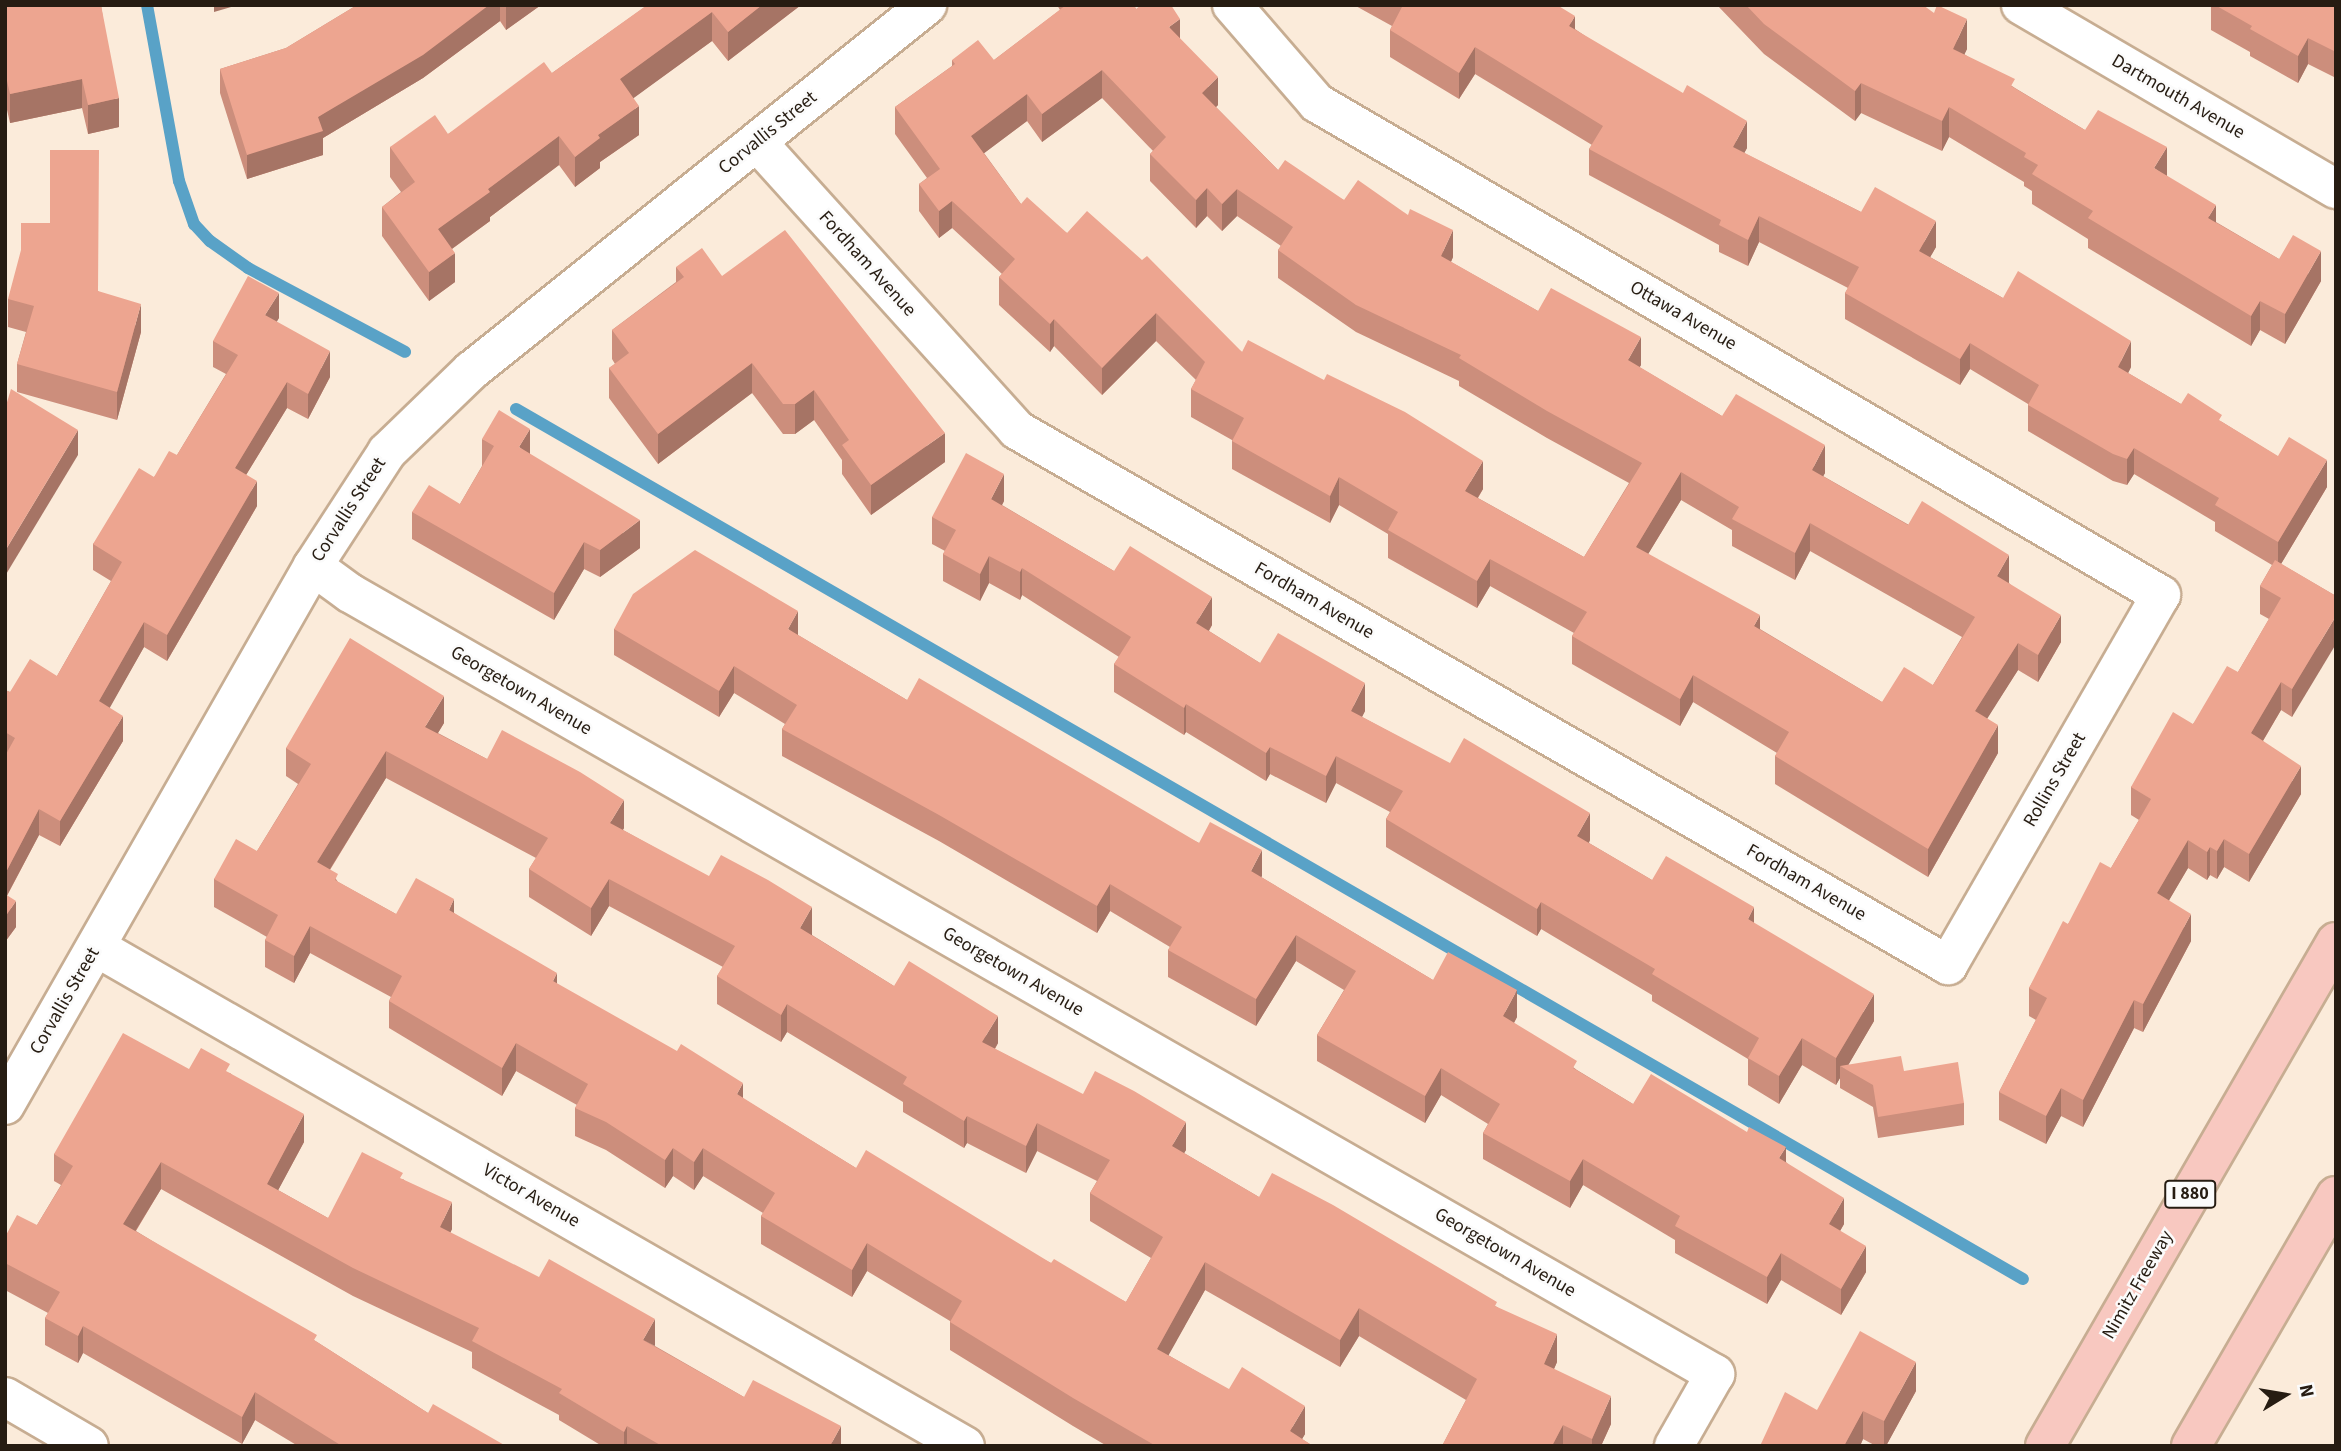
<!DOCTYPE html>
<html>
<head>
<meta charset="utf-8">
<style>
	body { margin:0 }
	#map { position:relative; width:2341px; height:1451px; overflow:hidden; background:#fbebda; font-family:"Source Sans 3",sans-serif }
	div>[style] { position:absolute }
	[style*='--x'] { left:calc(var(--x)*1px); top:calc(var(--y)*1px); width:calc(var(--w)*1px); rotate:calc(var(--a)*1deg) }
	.stream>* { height:12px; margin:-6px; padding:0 6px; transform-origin:6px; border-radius:6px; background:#59a2c7 }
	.roads { filter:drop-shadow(2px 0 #c7ad92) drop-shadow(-2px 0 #c7ad92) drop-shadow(0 2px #c7ad92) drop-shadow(0 -2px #c7ad92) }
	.minor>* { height:38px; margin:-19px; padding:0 19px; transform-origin:19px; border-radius:19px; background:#fff }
	.highway>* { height:38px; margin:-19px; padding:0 19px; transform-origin:19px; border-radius:19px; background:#f8c8c0 }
	.wall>* { inset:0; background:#cc8e7c }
	.shaded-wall>* { inset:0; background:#a67465 }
	.building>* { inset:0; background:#eda590 }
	span { translate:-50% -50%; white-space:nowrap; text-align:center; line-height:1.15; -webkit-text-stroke:5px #fbfbfb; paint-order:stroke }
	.shield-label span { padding:2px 5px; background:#fbfbfb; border:2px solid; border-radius:5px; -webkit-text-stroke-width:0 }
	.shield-label { font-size:18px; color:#261c12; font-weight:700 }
	.street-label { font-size:19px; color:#261c12 }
	.frame { position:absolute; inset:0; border:7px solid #261c12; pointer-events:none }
	.north { position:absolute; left:2250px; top:1360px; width:70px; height:70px; -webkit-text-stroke:5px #fbfbfb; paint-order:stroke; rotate:79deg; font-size:19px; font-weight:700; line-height:28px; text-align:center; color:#261c12 }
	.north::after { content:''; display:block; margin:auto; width:24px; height:32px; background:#261c12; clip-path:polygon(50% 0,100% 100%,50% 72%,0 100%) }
</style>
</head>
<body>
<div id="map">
	<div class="stream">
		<div style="--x:147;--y:5;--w:179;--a:79.7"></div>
		<div style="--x:179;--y:181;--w:46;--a:70.8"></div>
		<div style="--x:194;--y:224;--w:23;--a:47"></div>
		<div style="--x:210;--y:241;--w:47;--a:35.4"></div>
		<div style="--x:248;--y:268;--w:178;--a:28.1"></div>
		<div style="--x:516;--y:409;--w:1740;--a:30"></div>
	</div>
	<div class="roads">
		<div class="minor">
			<div style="--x:2021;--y:5;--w:365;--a:30.3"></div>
			<div style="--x:757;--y:142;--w:388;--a:47.9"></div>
			<div style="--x:1017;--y:430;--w:1074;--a:29.88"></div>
			<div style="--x:1948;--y:965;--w:427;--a:-60.1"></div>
			<div style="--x:2161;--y:595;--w:977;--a:-149.76"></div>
			<div style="--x:1317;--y:103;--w:130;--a:-130.9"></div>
			<div style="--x:313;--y:566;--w:46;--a:36.1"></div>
			<div style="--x:350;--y:593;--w:1573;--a:29.78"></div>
			<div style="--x:1715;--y:1374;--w:83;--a:119.7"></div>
			<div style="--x:96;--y:947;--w:1002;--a:29.87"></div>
			<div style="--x:5;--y:1105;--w:621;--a:-60.26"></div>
			<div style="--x:313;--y:566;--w:136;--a:-57"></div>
			<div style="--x:387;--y:452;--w:117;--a:-44"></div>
			<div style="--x:471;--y:371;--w:585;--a:-38.75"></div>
			<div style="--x:5;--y:1397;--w:97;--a:30.3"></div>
		</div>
		<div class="highway">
			<div style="--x:2045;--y:1446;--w:582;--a:-60"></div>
			<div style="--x:2191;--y:1446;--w:289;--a:-59.9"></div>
		</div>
	</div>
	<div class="wall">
		<div style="clip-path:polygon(5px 5px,101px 5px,119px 127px,88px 134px,82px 108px,10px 123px,5px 101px)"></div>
		<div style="clip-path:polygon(357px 5px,541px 5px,506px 30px,500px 21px,423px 78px,323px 138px,323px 155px,247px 179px,220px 93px,220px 69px,286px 48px)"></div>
		<div style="clip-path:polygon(644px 5px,801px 5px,728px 61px,712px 41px,633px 98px,639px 135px,600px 162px,600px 168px,575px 187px,559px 165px,490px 217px,490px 221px,452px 249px,455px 282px,429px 301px,382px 236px,382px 207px,401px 192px,390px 177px,390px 147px,448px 134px,552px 73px,645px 7px)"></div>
		<div style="clip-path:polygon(evenodd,1057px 5px,1134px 5px,1136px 9px,1180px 39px,1218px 105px,1216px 107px,1278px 170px,1344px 200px,1453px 257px,1451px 262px,1538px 311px,1641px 365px,1639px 367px,1722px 416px,1825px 473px,1823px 476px,2009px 582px,2009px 583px,2061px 642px,2038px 682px,2018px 670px,1987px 718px,1998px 753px,1928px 877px,1775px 784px,1775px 756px,1777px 753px,1693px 702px,1680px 726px,1572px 664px,1572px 636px,1574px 633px,1490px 586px,1477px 608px,1388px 558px,1388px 534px,1339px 505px,1330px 523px,1232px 469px,1232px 440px,1191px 417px,1191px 389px,1196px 380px,1156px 341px,1102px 395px,1054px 346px,1050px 352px,999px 305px,999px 277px,1002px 274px,952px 228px,939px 238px,919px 211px,919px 184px,927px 178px,895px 134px,895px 107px,952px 66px,952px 60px,994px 60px,1060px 10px,1057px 5px,1102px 98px,1153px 151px,1150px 154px,1150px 181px,1196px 228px,1207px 216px,1222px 231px,1237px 216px,1281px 246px,1278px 250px,1278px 278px,1356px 332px,1459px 381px,1459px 386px,1547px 438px,1629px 483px,1584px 557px,1478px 498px,1483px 489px,1242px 352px,1067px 233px,1021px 204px,984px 153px,1027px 121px,1042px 142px,1102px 98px,1057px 5px,1681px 500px,1732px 530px,1732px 546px,1795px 580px,1810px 551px,1962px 637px,1933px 685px,1882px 702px,1760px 629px,1648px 554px,1681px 500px)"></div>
		<div style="clip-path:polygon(1354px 5px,1557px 5px,1575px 29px,1747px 148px,1744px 153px,1861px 212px,1936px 247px,1930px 257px,2003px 298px,2131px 367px,2128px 373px,2181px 404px,2222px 422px,2327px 487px,2281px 564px,2336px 596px,2292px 717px,2281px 710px,2263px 741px,2301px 794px,2249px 882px,2224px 867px,2217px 879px,2210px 875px,2207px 880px,2188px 868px,2169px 900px,2191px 941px,2143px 1032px,2134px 1028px,2083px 1127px,2061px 1116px,2046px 1144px,1999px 1120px,1999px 1092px,2036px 1020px,2029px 1016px,2029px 988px,2068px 924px,2111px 868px,2139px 820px,2131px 815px,2131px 787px,2193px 724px,2238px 672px,2269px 619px,2260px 614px,2260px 586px,2272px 565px,2215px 531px,2215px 522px,2134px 474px,2127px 485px,2113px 481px,2028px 431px,2028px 404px,1970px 369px,1960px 385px,1845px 319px,1845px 293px,1848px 288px,1759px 242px,1748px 266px,1719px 252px,1719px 245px,1589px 175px,1589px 149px,1592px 145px,1475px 74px,1459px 99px,1390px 57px,1390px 30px,1392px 26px)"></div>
		<div style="clip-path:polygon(1717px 5px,1923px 5px,1967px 49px,1964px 54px,2015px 88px,2085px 130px,2167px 176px,2216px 222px,2279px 259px,2321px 281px,2285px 344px,2260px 330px,2251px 346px,2088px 248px,2088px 239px,2032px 204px,2032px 191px,2024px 186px,2024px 182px,1949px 137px,1942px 151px,1861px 113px,1855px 121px,1764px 54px)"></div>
		<div style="clip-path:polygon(2211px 5px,2336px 5px,2336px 78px,2308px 64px,2298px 83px,2250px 56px,2250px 52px,2211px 30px)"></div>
		<div style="clip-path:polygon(676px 267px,722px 276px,945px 462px,871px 515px,842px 474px,842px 460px,814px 420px,795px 434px,783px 434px,752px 393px,658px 464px,609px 398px,609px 368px,615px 364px,612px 359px,612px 330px,676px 282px)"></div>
		<div style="clip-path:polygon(98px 291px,141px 332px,117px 420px,17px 392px,17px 364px,26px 332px,8px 327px,8px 299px)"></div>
		<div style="clip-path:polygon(279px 318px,276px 322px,330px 377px,308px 419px,287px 408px,246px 475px,257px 506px,167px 661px,144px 647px,109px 708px,123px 741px,60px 846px,39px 835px,7px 896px,16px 927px,5px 942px,5px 690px,10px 692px,57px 676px,111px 581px,93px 570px,93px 544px,154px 477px,177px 455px,226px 374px,213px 367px,213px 341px)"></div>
		<div style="clip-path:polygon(482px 439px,530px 454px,640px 548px,600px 577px,584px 569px,554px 620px,412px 539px,412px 512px,460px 504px,482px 466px)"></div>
		<div style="clip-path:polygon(1004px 501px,1002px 505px,1114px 571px,1212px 625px,1209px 631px,1260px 663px,1365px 711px,1362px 717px,1590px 840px,1589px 843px,1652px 880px,1754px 923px,1874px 1021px,1848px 1065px,1904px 1071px,1964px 1103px,1964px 1125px,1878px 1138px,1873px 1107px,1840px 1088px,1840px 1078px,1836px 1085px,1802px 1065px,1779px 1104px,1748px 1085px,1748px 1059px,1652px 1001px,1652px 995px,1541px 929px,1537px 936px,1386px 847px,1386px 819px,1390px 812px,1336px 783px,1326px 803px,1270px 774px,1266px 781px,1186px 732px,1184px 735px,1114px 692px,1114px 664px,1119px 657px,1022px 595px,1020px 600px,989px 583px,980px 601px,943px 581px,943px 554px,945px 551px,932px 544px,932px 517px)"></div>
		<div style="clip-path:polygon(614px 629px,798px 635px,907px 700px,1199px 843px,1261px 877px,1433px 980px,1517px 1017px,1514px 1023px,1577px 1070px,1633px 1104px,1786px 1162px,1844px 1224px,1840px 1231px,1866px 1272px,1841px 1315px,1781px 1280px,1767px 1304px,1675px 1253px,1675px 1240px,1583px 1185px,1570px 1208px,1483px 1159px,1483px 1133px,1488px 1124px,1441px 1095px,1425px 1123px,1317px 1061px,1317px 1035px,1344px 990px,1296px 961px,1256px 1026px,1168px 977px,1168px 950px,1170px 947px,1110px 911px,1097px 933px,939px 841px,782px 756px,782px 729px,785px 724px,734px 693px,719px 717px,614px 655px)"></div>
		<div style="clip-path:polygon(evenodd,444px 723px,438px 733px,487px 759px,624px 828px,623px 830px,812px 935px,894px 986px,998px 1043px,995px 1049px,1186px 1150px,1184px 1153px,1259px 1197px,1497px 1307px,1557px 1362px,1554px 1369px,1611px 1424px,1601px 1446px,1442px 1446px,1466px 1400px,1359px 1336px,1340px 1367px,1205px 1290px,1168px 1355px,1305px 1434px,1302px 1439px,1313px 1446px,1107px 1446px,1073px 1426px,950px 1350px,950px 1321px,867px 1271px,852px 1297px,761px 1244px,761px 1216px,763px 1213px,703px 1176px,694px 1190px,673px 1176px,665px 1188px,606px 1150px,575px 1136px,575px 1108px,577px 1105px,516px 1071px,502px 1096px,389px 1028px,389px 1001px,391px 997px,310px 953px,294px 983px,265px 967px,265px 940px,267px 937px,214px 907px,214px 879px,257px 851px,298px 784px,286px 776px,286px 748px,444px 723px,386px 778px,536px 858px,529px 869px,529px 897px,591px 936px,609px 906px,723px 967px,717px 976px,717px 1004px,781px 1042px,787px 1032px,903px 1102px,903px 1112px,964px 1148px,967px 1143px,1026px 1173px,1037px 1151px,1097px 1181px,1090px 1193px,1090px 1221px,1151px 1258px,1126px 1302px,1051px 1263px,856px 1168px,557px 984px,454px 913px,396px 914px,338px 882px,330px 870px,386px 778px)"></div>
		<div style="clip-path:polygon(189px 1069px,230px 1073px,304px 1142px,278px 1190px,328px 1218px,403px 1179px,452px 1229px,450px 1233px,655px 1346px,744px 1397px,841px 1446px,602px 1446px,559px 1420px,559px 1415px,472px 1368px,472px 1352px,353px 1296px,161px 1189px,136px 1231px,317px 1342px,428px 1413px,506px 1446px,298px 1446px,255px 1420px,242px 1444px,83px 1353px,78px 1363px,45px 1345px,45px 1318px,48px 1313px,5px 1290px,5px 1237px,37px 1225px,61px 1185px,54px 1181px,54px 1154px)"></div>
		<div style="clip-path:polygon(1916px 1391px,1886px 1446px,1876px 1446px,1863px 1439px,1860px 1446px,1760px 1446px,1817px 1410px)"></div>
	</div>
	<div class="shaded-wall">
		<div style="clip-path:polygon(214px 5px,238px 5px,214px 12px)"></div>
		<div style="clip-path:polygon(489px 5px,500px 5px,500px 21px,423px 78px,323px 138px,323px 155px,247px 179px,247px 155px,318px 117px)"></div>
		<div style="clip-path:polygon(508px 5px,541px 5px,506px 30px,506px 6px)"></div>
		<div style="clip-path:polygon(762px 5px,801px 5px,728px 61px,728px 32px)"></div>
		<div style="clip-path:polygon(712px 12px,712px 41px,620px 108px,620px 79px)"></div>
		<div style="clip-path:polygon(1575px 16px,1575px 42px,1569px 26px)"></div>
		<div style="clip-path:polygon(1180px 19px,1180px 46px,1169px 27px)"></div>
		<div style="clip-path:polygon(1967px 19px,1967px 49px,1953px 79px,1953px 49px)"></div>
		<div style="clip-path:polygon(2308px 38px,2308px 64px,2298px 83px,2298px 56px)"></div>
		<div style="clip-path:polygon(1475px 47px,1475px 74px,1459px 99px,1459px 73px)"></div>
		<div style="clip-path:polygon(1102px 70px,1102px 98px,1042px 142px,1042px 114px)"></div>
		<div style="clip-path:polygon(1218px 77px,1218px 105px,1202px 121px,1202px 93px)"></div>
		<div style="clip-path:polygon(82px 79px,82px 108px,10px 123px,10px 94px)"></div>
		<div style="clip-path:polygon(1861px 83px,1861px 113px,1855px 121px,1855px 91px)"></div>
		<div style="clip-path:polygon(1027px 94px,1027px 121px,971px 163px,971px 136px)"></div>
		<div style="clip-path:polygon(119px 98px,119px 127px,88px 134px,88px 105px)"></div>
		<div style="clip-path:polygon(639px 106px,639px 135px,600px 162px,600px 168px,575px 187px,575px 157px,598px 135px)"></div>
		<div style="clip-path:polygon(1949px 107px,1949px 137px,1942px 151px,1942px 121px)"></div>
		<div style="clip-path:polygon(1747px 121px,1747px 148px,1733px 174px,1733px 147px)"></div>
		<div style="clip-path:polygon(559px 136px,559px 165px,490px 217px,490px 221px,438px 259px,438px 229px,488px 189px)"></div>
		<div style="clip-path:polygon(2167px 147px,2167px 177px,2154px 168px)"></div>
		<div style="clip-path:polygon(1207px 188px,1207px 216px,1196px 228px,1196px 200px)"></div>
		<div style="clip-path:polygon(1237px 189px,1237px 216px,1222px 231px,1222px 204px)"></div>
		<div style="clip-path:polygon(952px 201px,952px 228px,939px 238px,939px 211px)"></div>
		<div style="clip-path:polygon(2216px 205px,2216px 235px,2208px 218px)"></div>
		<div style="clip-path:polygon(1759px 216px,1759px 242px,1748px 266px,1748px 240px)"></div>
		<div style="clip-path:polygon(1936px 221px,1936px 247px,1919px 277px,1919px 251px)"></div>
		<div style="clip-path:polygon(1453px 230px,1453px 257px,1441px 284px,1441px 256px)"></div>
		<div style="clip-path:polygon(2321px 251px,2321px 281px,2285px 344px,2285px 314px)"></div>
		<div style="clip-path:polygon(455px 253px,455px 282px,429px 301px,429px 272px)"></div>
		<div style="clip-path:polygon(279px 293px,279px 318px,265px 341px,265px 315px)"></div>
		<div style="clip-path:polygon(2260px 301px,2260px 330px,2251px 346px,2251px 316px)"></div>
		<div style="clip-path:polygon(141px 304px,141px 332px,117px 420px,117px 392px)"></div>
		<div style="clip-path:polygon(1156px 313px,1156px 341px,1102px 395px,1102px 368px)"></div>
		<div style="clip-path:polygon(1054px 319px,1054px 346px,1050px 352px,1050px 324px)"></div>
		<div style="clip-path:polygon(1641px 337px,1641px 365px,1628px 388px,1628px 360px)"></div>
		<div style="clip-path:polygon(2131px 341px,2131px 367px,2118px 394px,2118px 367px)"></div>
		<div style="clip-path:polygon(1970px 343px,1970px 369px,1960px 385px,1960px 359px)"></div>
		<div style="clip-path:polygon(330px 351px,330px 377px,308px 419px,308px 394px)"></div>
		<div style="clip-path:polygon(752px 363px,752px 393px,658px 464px,658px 434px)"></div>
		<div style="clip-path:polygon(287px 382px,287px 408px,235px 493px,235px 468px)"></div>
		<div style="clip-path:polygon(814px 390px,814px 420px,795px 434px,795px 404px)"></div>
		<div style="clip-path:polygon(530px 429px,530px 456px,519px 447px)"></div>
		<div style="clip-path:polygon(78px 430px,78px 455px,5px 576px,5px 551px)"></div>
		<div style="clip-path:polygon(945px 433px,945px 462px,871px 515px,871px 485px)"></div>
		<div style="clip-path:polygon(1825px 445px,1825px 473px,1812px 497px,1812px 470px)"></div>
		<div style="clip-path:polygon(2134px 448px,2134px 474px,2127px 485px,2127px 459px)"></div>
		<div style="clip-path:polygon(2327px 460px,2327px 487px,2278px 569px,2278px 542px)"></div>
		<div style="clip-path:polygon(1483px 461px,1483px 489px,1465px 518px,1465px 491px)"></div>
		<div style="clip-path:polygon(1681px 472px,1681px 500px,1636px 574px,1636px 547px)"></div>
		<div style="clip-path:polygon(1004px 474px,1004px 501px,991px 526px,991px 499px)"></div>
		<div style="clip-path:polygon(1339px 477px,1339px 505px,1330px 523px,1330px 496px)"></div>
		<div style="clip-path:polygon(257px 481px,257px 506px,167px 661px,167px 635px)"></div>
		<div style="clip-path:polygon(640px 520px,640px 548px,600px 577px,600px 550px)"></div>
		<div style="clip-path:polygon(1810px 523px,1810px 551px,1795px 580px,1795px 553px)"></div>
		<div style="clip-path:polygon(584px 542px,584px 569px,554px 620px,554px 593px)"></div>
		<div style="clip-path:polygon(2009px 555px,2009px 582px,1997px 604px,1997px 576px)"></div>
		<div style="clip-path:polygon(989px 556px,989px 583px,980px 601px,980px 574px)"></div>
		<div style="clip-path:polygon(1490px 559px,1490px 586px,1477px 608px,1477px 581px)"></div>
		<div style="clip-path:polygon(1022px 568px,1022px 595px,1020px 600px,1020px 572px)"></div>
		<div style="clip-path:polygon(1212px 597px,1212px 625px,1196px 651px,1196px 623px)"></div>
		<div style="clip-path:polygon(798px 611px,798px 637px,788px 629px)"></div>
		<div style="clip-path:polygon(1760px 615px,1760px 643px,1754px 626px)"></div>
		<div style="clip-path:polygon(2061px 615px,2061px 642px,2038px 682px,2038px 655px)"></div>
		<div style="clip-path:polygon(2336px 616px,2336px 644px,2292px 717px,2292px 689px)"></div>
		<div style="clip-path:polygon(144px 622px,144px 647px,99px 727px,99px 701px)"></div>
		<div style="clip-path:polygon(2018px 643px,2018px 670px,1975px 738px,1975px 711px)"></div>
		<div style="clip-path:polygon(734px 666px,734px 693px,719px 717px,719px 691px)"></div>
		<div style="clip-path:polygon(1693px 675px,1693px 702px,1680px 726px,1680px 699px)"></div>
		<div style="clip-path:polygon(2281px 682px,2281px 710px,2251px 761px,2251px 733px)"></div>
		<div style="clip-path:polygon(1365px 683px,1365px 711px,1351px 738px,1351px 711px)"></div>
		<div style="clip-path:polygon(444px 696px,444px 723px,425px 754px,425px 727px)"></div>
		<div style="clip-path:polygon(1186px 704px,1186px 732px,1184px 735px,1184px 708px)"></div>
		<div style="clip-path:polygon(123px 716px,123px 741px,60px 846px,60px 821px)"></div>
		<div style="clip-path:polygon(1998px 725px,1998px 753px,1928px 877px,1928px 849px)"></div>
		<div style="clip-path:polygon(1270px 747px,1270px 774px,1266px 781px,1266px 753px)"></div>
		<div style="clip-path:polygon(386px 751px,386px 778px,317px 890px,317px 862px)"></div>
		<div style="clip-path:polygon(1336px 756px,1336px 783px,1326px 803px,1326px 776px)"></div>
		<div style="clip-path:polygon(2301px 766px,2301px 794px,2249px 882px,2249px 854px)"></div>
		<div style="clip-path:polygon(624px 800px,624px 828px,610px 851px,610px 823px)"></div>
		<div style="clip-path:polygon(39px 809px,39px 835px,5px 899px,5px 874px)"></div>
		<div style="clip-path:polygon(1590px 813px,1590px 840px,1577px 864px,1577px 836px)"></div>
		<div style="clip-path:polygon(2224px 839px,2224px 867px,2217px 879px,2217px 851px)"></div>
		<div style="clip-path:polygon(2188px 840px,2188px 868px,2157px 921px,2157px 893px)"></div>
		<div style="clip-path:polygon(2210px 847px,2210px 875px,2207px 880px,2207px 852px)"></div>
		<div style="clip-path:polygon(1262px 850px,1262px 876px,1251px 897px,1251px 871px)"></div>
		<div style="clip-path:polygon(609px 879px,609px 906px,591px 936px,591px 908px)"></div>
		<div style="clip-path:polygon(1110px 884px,1110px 911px,1097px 933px,1097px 906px)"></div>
		<div style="clip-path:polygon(454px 899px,454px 927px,449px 910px)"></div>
		<div style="clip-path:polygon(16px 901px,16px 927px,5px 942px,5px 917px)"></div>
		<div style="clip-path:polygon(1541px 902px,1541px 929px,1537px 936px,1537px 909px)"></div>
		<div style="clip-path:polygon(812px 907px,812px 935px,800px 956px,800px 928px)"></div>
		<div style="clip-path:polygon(1754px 907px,1754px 934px,1748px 919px)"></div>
		<div style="clip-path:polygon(2191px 914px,2191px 941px,2143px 1032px,2143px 1004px)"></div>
		<div style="clip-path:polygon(310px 926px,310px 953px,294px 983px,294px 956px)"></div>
		<div style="clip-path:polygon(1296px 935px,1296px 961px,1256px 1026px,1256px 999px)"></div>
		<div style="clip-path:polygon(557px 973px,557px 1001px,553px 981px)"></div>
		<div style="clip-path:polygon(1517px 990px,1517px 1017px,1503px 1043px,1503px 1016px)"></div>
		<div style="clip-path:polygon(1874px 994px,1874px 1021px,1846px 1069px,1840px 1066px,1840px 1078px,1836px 1085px,1836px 1058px)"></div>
		<div style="clip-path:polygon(2134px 1000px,2134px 1028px,2083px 1127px,2083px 1100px)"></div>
		<div style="clip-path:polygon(787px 1004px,787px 1032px,781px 1042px,781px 1015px)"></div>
		<div style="clip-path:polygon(998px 1016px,998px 1043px,982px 1070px,982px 1042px)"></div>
		<div style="clip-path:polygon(1802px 1038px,1802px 1065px,1779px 1104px,1779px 1076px)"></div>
		<div style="clip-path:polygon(516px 1043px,516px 1071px,502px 1096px,502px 1068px)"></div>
		<div style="clip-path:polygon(1441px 1068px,1441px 1095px,1425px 1123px,1425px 1096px)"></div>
		<div style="clip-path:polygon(743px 1083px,743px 1111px,737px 1094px)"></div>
		<div style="clip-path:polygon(2061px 1088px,2061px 1116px,2046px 1144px,2046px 1116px)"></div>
		<div style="clip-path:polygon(304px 1114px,304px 1142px,267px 1211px,267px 1184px)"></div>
		<div style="clip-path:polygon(967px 1116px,967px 1143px,964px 1148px,964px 1121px)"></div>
		<div style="clip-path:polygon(1186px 1122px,1186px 1150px,1172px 1173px,1172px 1146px)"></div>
		<div style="clip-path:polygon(1037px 1123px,1037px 1151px,1026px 1173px,1026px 1146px)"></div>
		<div style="clip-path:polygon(1786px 1147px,1786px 1174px,1779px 1158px)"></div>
		<div style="clip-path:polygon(673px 1148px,673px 1176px,665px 1188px,665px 1160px)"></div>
		<div style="clip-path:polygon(703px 1148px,703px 1176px,694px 1190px,694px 1162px)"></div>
		<div style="clip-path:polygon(1583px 1159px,1583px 1185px,1570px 1208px,1570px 1181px)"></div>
		<div style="clip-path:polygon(161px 1162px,161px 1189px,123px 1251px,123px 1224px)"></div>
		<div style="clip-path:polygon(1844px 1198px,1844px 1224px,1829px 1250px,1829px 1224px)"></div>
		<div style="clip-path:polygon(452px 1202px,452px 1229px,440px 1255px,440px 1227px)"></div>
		<div style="clip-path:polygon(867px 1243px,867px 1271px,852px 1297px,852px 1270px)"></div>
		<div style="clip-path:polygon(1866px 1246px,1866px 1272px,1841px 1315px,1841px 1289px)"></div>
		<div style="clip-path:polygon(1781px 1253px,1781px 1280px,1767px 1304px,1767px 1277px)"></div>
		<div style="clip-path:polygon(1205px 1262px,1205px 1290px,1157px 1376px,1157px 1349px)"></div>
		<div style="clip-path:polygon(1359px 1308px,1359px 1336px,1340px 1367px,1340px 1340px)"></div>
		<div style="clip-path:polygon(655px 1319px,655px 1346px,643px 1340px)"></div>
		<div style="clip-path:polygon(83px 1326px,83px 1353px,78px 1363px,78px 1336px)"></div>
		<div style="clip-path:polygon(1557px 1334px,1557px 1362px,1544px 1392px,1544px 1364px)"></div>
		<div style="clip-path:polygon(1916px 1362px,1916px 1391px,1886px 1446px,1884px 1446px,1884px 1421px)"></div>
		<div style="clip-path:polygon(255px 1392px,255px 1420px,242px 1444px,242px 1417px)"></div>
		<div style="clip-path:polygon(1611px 1396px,1611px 1424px,1601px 1446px,1592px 1446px,1592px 1439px)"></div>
		<div style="clip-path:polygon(1305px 1406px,1305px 1434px,1298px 1446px,1290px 1431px)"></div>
		<div style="clip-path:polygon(1863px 1411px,1863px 1439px,1860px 1446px,1844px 1446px)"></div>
		<div style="clip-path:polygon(1563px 1425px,1563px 1446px,1552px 1446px)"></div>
		<div style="clip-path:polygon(627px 1426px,627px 1446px,624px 1446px,624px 1432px)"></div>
		<div style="clip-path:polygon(841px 1426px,841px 1446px,830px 1446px)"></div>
	</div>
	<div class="building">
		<div style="clip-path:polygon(5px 5px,101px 5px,119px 98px,88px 105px,82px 79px,10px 94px,5px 72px)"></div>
		<div style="clip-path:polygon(357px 5px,489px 5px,423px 55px,318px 117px,323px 131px,247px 155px,220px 69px,286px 48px)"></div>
		<div style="clip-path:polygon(647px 5px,762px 5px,728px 32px,712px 12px,620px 79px,639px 106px,598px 135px,600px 138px,575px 157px,559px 136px,488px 189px,490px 192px,438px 229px,455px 253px,429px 272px,382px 207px,415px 182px,390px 147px,435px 115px,448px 134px,544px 62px,552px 73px)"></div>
		<div style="clip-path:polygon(evenodd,1066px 5px,1134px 5px,1136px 9px,1141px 5px,1171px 5px,1180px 19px,1169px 27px,1218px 77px,1202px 93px,1278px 170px,1285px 160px,1344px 200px,1358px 180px,1408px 215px,1410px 209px,1453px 230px,1441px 256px,1538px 311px,1551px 288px,1641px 337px,1628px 360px,1722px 416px,1736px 394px,1825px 445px,1812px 470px,1908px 525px,1922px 501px,2009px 555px,1997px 576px,2061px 615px,2038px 655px,2018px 643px,1975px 711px,1998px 725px,1928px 849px,1775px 756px,1789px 732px,1693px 675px,1680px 699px,1572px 636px,1587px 612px,1490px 559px,1477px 581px,1388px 530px,1398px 512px,1339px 477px,1330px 496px,1232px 441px,1244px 418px,1191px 389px,1205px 362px,1156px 313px,1102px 368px,1054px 319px,1050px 324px,999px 277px,1015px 259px,952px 201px,939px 211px,919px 184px,940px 169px,895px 107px,955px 64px,952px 60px,978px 40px,994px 60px,1066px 5px,1102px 70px,1166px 137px,1150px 154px,1196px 200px,1207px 188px,1222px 204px,1237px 189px,1293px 227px,1278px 250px,1356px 305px,1461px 355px,1459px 358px,1547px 411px,1642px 463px,1584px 557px,1465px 491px,1483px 461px,1405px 412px,1327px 374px,1324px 380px,1248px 340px,1242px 352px,1147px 256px,1142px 260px,1087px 211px,1067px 233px,1027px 197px,1021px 204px,971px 136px,1027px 94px,1042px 114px,1102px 70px,1066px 5px,1681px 472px,1739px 507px,1732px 519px,1795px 553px,1810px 523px,1975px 617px,1933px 685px,1904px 667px,1882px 702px,1754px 626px,1760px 615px,1636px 547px,1681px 472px)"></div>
		<div style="clip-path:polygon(1403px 5px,1557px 5px,1575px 16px,1569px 26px,1683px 93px,1687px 85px,1747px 121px,1733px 147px,1861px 212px,1875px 187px,1936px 221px,1919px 251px,2003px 298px,2018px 271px,2131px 341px,2118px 367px,2181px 404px,2188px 393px,2222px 415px,2219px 420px,2278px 456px,2289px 437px,2327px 460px,2278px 542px,2215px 505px,2219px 498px,2134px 448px,2127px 459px,2113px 454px,2028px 405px,2039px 385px,1970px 343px,1960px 359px,1845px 293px,1859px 267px,1759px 216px,1748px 240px,1719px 225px,1721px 220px,1589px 149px,1603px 126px,1475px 47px,1459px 73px,1390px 30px)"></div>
		<div style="clip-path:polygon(1746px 5px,1923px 5px,1934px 13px,1937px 5px,1967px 19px,1953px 49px,2015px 79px,2011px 86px,2085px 130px,2098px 110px,2167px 147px,2154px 168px,2216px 205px,2208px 218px,2279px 259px,2293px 235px,2321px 251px,2285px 314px,2260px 301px,2251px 316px,2088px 218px,2093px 211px,2032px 174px,2038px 165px,2024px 157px,2026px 153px,1949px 107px,1942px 121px,1861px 83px,1855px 91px,1764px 24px)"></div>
		<div style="clip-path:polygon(2215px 5px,2336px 5px,2336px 52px,2308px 38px,2298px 56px,2250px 29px,2252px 26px)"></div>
		<div style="clip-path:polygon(50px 150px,99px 150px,98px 291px,141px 304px,117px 392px,17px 364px,34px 306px,8px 299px,21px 250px,21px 223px,50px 223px)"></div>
		<div style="clip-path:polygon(785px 230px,945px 433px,871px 485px,842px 445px,849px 440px,814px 390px,795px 404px,783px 404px,752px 363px,658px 434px,609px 368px,629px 353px,612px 330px,684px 277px,676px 267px,702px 248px,722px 276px)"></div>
		<div style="clip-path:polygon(248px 276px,279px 293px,265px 315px,330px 351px,308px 394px,287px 382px,235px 468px,257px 481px,167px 635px,144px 622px,99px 701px,123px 716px,60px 821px,39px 809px,5px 874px,5px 756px,15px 738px,5px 732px,5px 690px,10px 692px,30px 659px,57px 676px,122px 562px,93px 544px,139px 468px,154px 477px,169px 451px,177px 455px,238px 355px,213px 341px)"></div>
		<div style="clip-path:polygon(11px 389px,78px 430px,5px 551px,5px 409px)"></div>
		<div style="clip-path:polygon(499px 410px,530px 429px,519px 447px,640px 520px,600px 550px,584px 542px,554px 593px,412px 512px,429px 485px,460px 504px,494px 446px,482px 439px)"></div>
		<div style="clip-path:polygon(966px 453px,1004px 474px,991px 499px,1114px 571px,1130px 546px,1212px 597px,1196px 623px,1260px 663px,1278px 633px,1365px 683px,1351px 711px,1450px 763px,1464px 738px,1590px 813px,1577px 836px,1652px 880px,1666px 856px,1754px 907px,1748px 919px,1874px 994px,1836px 1058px,1802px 1038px,1779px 1076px,1748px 1058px,1759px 1038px,1652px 974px,1655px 969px,1541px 902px,1537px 909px,1386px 819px,1403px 791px,1336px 756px,1326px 776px,1270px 747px,1266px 753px,1186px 704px,1184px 708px,1114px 664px,1131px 637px,1022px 568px,1020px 572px,989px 556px,980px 574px,943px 554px,956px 530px,932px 517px)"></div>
		<div style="clip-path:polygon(695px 550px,798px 611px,788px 629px,907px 700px,919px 678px,1199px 843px,1210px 822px,1262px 850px,1251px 871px,1433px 980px,1448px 952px,1517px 990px,1503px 1016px,1577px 1061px,1573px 1068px,1633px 1104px,1651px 1074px,1747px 1132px,1749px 1127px,1786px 1147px,1779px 1158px,1844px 1198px,1829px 1224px,1866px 1246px,1841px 1289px,1781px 1253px,1767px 1277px,1675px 1226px,1680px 1216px,1583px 1159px,1570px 1181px,1483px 1133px,1500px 1104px,1441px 1068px,1425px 1096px,1317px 1035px,1356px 971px,1296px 935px,1256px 999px,1168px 950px,1182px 927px,1110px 884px,1097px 906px,939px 815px,782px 729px,797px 705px,734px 666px,719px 691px,614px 629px,633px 594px)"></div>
		<div style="clip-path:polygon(2275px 560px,2336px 596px,2336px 616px,2292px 689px,2281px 682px,2251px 733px,2301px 766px,2249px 854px,2224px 839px,2217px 851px,2210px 847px,2207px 852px,2188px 840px,2157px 893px,2191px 914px,2143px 1004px,2134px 1000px,2083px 1100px,2061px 1088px,2046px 1116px,1999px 1092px,2047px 998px,2029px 988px,2063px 921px,2068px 924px,2100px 862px,2111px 868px,2151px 799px,2131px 787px,2173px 712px,2193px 724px,2227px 666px,2238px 672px,2281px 598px,2260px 586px)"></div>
		<div style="clip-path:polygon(evenodd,350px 638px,444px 696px,425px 727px,487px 759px,502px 730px,580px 772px,624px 800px,610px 823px,709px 876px,721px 855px,768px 880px,812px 907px,800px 928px,894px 986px,909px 961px,998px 1016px,982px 1042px,1083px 1094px,1095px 1071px,1134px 1091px,1186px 1122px,1172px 1146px,1259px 1197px,1272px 1173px,1333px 1205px,1497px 1302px,1495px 1306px,1557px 1334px,1544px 1364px,1611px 1396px,1592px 1439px,1563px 1425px,1552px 1446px,1442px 1446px,1477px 1379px,1359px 1308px,1340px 1340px,1205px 1262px,1157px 1349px,1229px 1389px,1242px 1367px,1305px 1406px,1290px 1431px,1313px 1446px,1156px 1446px,1073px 1398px,950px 1322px,962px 1301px,867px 1243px,852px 1270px,761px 1216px,775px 1193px,703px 1148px,694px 1162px,673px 1148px,665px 1160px,606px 1122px,575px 1108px,588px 1084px,516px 1043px,502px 1068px,389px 1001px,402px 976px,310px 926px,294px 956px,265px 940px,278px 915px,214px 879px,236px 839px,257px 851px,311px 764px,286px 748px,350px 638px,386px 751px,548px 838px,529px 869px,591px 908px,609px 879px,735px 946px,717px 976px,781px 1015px,787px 1004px,907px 1077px,903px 1084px,964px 1121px,967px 1116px,1026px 1146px,1037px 1123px,1110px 1160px,1090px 1193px,1163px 1237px,1126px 1302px,1054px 1259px,1051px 1263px,866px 1150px,856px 1168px,737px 1094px,743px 1083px,681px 1044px,677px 1051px,553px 981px,557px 973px,449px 910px,454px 899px,416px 878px,396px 914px,335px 880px,338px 874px,317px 862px,386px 751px)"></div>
		<div style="clip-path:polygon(5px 894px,16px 901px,5px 917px)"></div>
		<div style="clip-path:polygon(123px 1033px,189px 1069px,201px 1048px,230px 1064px,226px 1071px,304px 1114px,267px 1184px,328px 1218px,362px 1152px,403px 1173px,400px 1178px,452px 1202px,440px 1227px,539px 1277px,549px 1259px,655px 1319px,643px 1340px,744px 1397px,753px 1380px,841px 1426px,830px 1446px,662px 1446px,627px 1426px,624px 1432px,559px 1393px,562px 1389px,472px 1341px,479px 1328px,353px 1268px,161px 1162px,123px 1224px,317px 1335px,314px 1340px,428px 1413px,433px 1404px,506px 1446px,342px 1446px,255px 1392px,242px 1417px,83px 1326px,78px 1336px,45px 1318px,60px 1292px,5px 1263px,5px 1237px,17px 1215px,37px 1225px,73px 1166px,54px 1154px)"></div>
		<div style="clip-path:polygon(1901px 1056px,1904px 1071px,1958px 1062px,1964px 1103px,1878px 1117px,1873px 1085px,1840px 1066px)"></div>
		<div style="clip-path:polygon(1860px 1331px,1916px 1362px,1884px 1421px,1863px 1411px,1844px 1446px,1760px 1446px,1785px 1392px,1817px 1410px)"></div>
	</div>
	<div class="shield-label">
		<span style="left:2190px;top:1194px">I 880</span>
	</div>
	<div class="street-label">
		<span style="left:2178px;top:97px;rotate:30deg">Dartmouth Avenue</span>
		<span style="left:768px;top:133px;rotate:-39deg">Corvallis Street</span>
		<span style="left:867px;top:264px;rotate:48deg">Fordham Avenue</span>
		<span style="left:1683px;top:316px;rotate:30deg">Ottawa Avenue</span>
		<span style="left:349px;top:510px;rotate:-57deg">Corvallis Street</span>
		<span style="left:1314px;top:601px;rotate:30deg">Fordham Avenue</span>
		<span style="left:521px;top:691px;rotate:30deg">Georgetown Avenue</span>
		<span style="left:2055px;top:780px;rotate:-60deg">Rollins Street</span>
		<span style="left:1806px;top:883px;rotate:30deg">Fordham Avenue</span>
		<span style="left:1013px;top:972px;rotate:30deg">Georgetown Avenue</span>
		<span style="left:65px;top:1001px;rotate:-60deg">Corvallis Street</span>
		<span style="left:531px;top:1196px;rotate:30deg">Victor Avenue</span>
		<span style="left:1505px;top:1253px;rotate:30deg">Georgetown Avenue</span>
		<span style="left:2138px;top:1285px;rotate:-60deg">Nimitz Freeway</span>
	</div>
	<div class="frame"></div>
	<div class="north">N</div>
</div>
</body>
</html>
